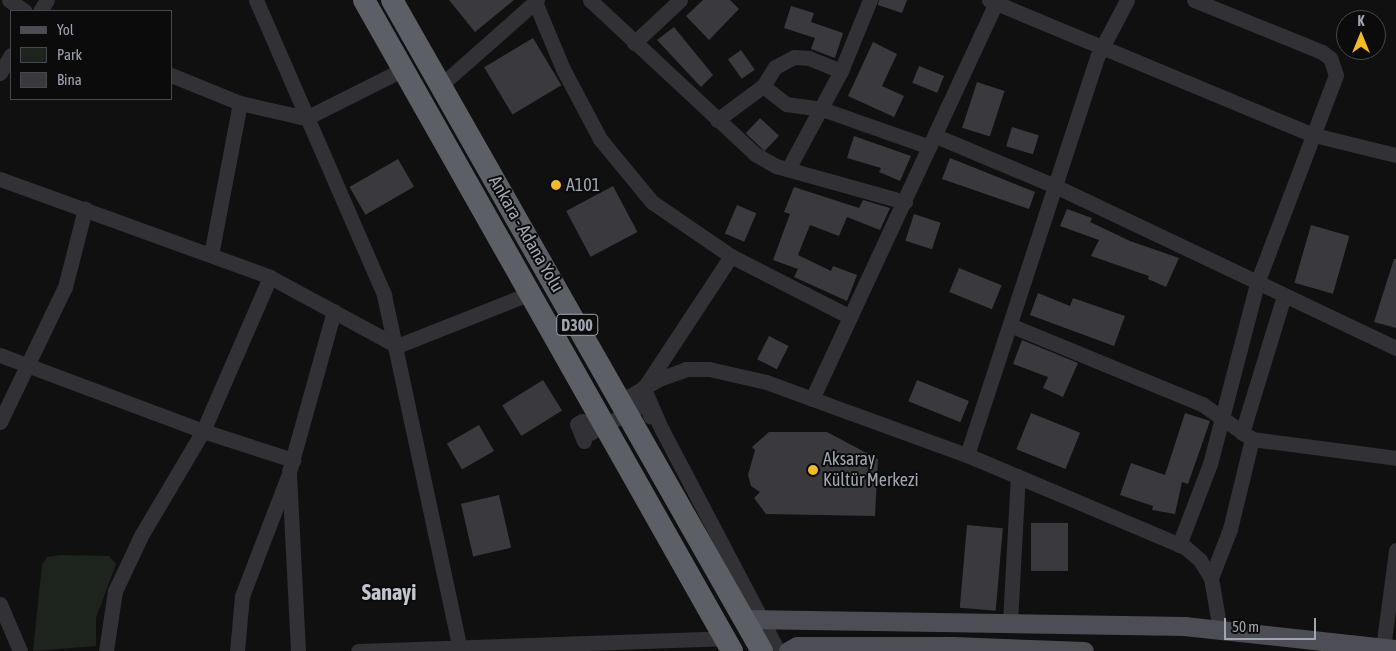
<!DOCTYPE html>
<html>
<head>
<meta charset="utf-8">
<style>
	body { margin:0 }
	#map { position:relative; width:1396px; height:651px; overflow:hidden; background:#101011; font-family:"Asap Condensed",sans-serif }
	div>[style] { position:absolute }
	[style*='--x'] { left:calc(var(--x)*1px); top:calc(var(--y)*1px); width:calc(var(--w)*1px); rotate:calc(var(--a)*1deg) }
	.green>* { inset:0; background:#1c241d }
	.building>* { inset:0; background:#3a3a3e; transform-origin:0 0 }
	.minor>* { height:15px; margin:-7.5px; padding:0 7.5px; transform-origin:7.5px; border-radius:7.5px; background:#313136 }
	.major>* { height:19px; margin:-9.5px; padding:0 9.5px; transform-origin:9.5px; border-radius:9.5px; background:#4d4e55 }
	.highway>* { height:22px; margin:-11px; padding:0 11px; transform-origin:11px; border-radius:11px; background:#5d5f67 }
	.dots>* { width:14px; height:14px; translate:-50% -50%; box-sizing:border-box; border:2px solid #0b0b0c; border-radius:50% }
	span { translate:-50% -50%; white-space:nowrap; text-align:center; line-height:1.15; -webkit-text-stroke:4px #0b0b0c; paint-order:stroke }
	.shield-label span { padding:1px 4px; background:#0b0b0c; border:1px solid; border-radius:4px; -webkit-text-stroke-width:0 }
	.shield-label { font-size:16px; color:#a0a5b2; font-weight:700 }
	.poi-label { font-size:18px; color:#a0a5b2 }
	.left { translate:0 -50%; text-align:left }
	.street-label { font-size:18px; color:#a0a5b2 }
	.district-label { font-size:22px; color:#c2c4ce; font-weight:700 }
	.legend { position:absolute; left:10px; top:10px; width:162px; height:90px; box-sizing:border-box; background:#0b0b0c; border:1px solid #47494e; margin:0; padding:6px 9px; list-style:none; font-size:15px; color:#a0a5b2 }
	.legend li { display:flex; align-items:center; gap:10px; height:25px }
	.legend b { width:25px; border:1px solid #47494e }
	.north { position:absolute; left:1336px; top:10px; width:50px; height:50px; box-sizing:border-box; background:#0b0b0c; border:1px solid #47494e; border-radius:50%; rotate:0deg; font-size:14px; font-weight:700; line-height:20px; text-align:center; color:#a0a5b2 }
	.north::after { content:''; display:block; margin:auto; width:18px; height:22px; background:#f5bb24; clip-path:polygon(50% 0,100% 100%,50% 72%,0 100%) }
	.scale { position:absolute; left:1224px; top:618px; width:92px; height:22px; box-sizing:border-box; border:2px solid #a0a5b2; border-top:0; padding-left:6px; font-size:15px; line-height:18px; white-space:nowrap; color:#a0a5b2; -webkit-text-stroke:4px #0b0b0c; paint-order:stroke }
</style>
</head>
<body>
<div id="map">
	<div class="green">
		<div style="clip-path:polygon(60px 555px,109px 556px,116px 564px,96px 618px,96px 646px,33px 651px,42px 565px,47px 557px)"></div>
	</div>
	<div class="building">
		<div style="clip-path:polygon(449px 0,514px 0,475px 32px)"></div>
		<div style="clip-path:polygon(703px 0,730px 0,739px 9px,709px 40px,686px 16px)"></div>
		<div style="clip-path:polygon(879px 0,907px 0,902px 13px,878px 5px)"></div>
		<div style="clip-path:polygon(791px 6px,814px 13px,811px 22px,843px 33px,835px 58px,811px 49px,815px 38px,784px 28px)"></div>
		<div style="clip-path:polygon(674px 27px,713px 75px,701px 87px,657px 40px)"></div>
		<div style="left:533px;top:38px;width:55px;height:57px;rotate:59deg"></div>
		<div style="clip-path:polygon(873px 42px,897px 54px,882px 86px,904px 96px,894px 117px,848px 96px)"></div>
		<div style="left:741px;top:50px;width:24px;height:16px;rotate:55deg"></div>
		<div style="left:919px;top:66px;width:27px;height:18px;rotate:22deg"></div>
		<div style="left:977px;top:82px;width:29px;height:48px;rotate:18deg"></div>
		<div style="left:760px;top:118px;width:26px;height:21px;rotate:43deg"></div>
		<div style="left:1012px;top:127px;width:28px;height:20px;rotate:17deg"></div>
		<div style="clip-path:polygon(854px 136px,911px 156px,900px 181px,879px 172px,881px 168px,847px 158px)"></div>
		<div style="clip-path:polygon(950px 158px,1035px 192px,1029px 209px,942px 179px)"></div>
		<div style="left:398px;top:159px;width:32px;height:56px;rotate:60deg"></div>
		<div style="left:613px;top:186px;width:52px;height:53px;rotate:62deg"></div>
		<div style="clip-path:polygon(794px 187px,859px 208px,863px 200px,890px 208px,880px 230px,847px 217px,839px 236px,810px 225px,798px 255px,831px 271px,833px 266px,857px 275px,847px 301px,794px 277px,798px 269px,773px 260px,790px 214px,784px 212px)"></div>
		<div style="left:737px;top:205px;width:21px;height:31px;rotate:23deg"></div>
		<div style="clip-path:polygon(1067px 209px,1092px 218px,1090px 222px,1130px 241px,1179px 258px,1166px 287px,1148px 279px,1149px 276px,1091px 256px,1099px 240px,1060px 226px)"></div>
		<div style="left:914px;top:214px;width:28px;height:28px;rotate:18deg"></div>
		<div style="left:1311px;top:225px;width:40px;height:60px;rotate:16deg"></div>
		<div style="clip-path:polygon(1394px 259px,1396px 259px,1396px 328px,1374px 322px)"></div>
		<div style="left:959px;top:268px;width:46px;height:26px;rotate:22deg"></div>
		<div style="clip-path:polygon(1038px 293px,1070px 306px,1073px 298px,1125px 316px,1114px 346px,1030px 315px)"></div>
		<div style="left:769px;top:336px;width:22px;height:26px;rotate:27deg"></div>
		<div style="clip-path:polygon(1022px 340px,1078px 363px,1063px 397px,1043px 388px,1048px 377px,1013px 364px)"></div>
		<div style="left:543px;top:380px;width:36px;height:48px;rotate:58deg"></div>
		<div style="left:917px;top:380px;width:56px;height:23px;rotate:22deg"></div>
		<div style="left:1031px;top:413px;width:53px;height:39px;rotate:22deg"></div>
		<div style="clip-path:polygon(1185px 413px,1210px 421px,1188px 484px,1182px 482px,1175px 514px,1152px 510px,1153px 506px,1120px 495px,1131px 463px,1165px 475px)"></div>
		<div style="left:479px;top:425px;width:30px;height:37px;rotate:60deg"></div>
		<div style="clip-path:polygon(769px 432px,827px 432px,878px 459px,875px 516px,766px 514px,754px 498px,760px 492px,751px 486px,748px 475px,755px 450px,752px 447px)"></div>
		<div style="left:499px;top:495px;width:54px;height:39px;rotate:77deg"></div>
		<div style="left:1031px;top:523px;width:37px;height:48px"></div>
		<div style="left:967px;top:525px;width:36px;height:83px;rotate:5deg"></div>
	</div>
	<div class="minor">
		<div style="--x:9;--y:0;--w:19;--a:35"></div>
		<div style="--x:256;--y:0;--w:322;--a:66.5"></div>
		<div style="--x:384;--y:295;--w:364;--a:77.9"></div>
		<div style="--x:590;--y:0;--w:226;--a:43"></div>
		<div style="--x:755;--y:154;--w:24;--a:30"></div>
		<div style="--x:776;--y:166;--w:134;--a:15.6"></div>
		<div style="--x:989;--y:0;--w:352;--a:22.6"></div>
		<div style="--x:1314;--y:135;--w:84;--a:13.7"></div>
		<div style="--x:535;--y:2;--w:73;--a:67.3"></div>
		<div style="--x:563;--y:69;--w:79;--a:62.1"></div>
		<div style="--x:600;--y:139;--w:82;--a:50.5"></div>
		<div style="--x:652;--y:202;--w:96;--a:34.4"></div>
		<div style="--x:731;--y:256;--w:134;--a:27.1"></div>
		<div style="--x:40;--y:11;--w:13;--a:-58"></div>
		<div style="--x:634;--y:43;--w:63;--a:-43.1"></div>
		<div style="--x:841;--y:71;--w:35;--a:-158"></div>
		<div style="--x:809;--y:58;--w:15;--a:-176"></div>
		<div style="--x:794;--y:57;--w:21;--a:152"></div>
		<div style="--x:775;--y:67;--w:22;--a:122"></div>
		<div style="--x:763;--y:86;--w:29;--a:38"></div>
		<div style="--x:786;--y:104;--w:36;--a:8"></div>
		<div style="--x:822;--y:109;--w:114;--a:19.4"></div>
		<div style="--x:0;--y:73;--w:21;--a:-59"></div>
		<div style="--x:171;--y:75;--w:74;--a:22.1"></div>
		<div style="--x:240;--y:103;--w:68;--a:12.8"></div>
		<div style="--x:306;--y:118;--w:110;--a:-26.6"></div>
		<div style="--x:441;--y:85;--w:128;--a:-41.5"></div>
		<div style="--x:717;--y:120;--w:57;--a:-36.5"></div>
		<div style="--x:936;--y:136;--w:129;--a:22.8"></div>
		<div style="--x:1055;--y:186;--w:378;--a:25.4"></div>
		<div style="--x:788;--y:169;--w:111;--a:-61.6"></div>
		<div style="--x:841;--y:71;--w:77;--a:-67.8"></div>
		<div style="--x:0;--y:179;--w:287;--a:19.9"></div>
		<div style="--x:270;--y:277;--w:145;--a:28.5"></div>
		<div style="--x:397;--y:346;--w:144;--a:-21.6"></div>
		<div style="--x:211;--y:255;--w:155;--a:-79.2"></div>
		<div style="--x:1010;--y:325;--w:208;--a:22.4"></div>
		<div style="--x:1202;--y:404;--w:61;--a:35"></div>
		<div style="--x:1252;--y:439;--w:145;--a:7.5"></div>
		<div style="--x:0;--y:355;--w:217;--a:20.5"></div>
		<div style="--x:203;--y:431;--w:95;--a:17.9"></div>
		<div style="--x:646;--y:385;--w:154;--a:-56.6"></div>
		<div style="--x:643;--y:387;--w:45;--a:66.3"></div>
		<div style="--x:661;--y:428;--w:252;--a:62.3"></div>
		<div style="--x:812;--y:399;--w:437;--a:-65.1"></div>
		<div style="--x:621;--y:401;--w:44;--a:-30.1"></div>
		<div style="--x:659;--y:379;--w:29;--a:-20"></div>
		<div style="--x:686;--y:369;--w:23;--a:0"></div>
		<div style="--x:709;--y:369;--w:58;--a:12.8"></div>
		<div style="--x:766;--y:382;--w:214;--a:20"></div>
		<div style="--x:967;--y:455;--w:237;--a:22.9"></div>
		<div style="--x:1185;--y:547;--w:20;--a:41"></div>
		<div style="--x:1200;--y:560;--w:21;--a:59"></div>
		<div style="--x:1211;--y:578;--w:53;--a:80.2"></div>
		<div style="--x:0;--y:422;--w:150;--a:-64.3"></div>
		<div style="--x:65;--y:287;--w:81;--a:-75.6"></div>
		<div style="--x:1242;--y:433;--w:143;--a:-73"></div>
		<div style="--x:584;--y:441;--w:18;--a:-112"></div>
		<div style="--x:577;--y:424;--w:6;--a:-31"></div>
		<div style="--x:582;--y:421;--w:14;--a:56"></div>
		<div style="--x:590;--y:433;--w:64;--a:-28.2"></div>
		<div style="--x:646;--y:403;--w:14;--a:73"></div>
		<div style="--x:967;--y:455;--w:419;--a:-71.9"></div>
		<div style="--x:1097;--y:57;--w:64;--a:-62.2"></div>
		<div style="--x:1179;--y:545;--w:87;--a:-69.1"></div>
		<div style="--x:1210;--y:464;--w:187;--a:-75.4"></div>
		<div style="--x:1257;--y:283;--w:222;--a:-69.2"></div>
		<div style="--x:1336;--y:75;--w:18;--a:-109"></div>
		<div style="--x:1330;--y:58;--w:10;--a:-143"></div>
		<div style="--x:1322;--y:52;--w:138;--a:-157.9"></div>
		<div style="--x:1211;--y:578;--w:53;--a:-68.8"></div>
		<div style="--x:1230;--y:529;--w:93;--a:-76.3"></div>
		<div style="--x:0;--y:604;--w:51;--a:66.9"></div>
		<div style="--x:1010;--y:622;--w:146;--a:-86.9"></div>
		<div style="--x:1383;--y:648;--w:99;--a:-82.4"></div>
		<div style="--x:106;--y:651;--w:61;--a:-81.5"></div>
		<div style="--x:115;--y:591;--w:63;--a:-64.7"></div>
		<div style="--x:142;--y:534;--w:120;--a:-59.4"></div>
		<div style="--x:203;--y:431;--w:168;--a:-66.5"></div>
		<div style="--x:237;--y:651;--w:55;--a:-84.8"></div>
		<div style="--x:242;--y:596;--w:129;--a:-69"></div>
		<div style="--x:298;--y:651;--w:179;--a:-92.9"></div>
		<div style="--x:289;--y:472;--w:167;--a:-74.4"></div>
		<div style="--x:358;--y:651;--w:367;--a:-2"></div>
	</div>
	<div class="major">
		<div style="--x:743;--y:619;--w:441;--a:0.9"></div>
		<div style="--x:1184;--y:626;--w:213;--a:6.2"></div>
		<div style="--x:788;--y:651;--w:10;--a:-29"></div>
		<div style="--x:797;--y:646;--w:156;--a:0"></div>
		<div style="--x:953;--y:646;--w:131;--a:2.2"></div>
	</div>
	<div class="highway">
		<div style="--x:364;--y:0;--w:748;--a:60.52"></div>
		<div style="--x:392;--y:0;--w:749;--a:60.39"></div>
	</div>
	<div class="dots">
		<div style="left:556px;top:185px;background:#f5bb24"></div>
		<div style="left:813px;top:470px;background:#f5bb24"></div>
	</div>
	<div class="shield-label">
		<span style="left:577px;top:325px">D300</span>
	</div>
	<div class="poi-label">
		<span class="left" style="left:566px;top:185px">A101</span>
		<span class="left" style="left:823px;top:470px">Aksaray<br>Kültür Merkezi</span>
	</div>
	<div class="street-label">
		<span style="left:526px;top:234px;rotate:60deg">Ankara - Adana Yolu</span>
	</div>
	<div class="district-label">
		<span style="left:389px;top:593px">Sanayi</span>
	</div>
	<ul class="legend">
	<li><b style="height:6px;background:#4d4e55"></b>Yol</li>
	<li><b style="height:14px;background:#1c241d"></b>Park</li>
	<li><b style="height:14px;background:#3a3a3e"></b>Bina</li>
	</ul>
	<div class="north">K</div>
	<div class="scale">50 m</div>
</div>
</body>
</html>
